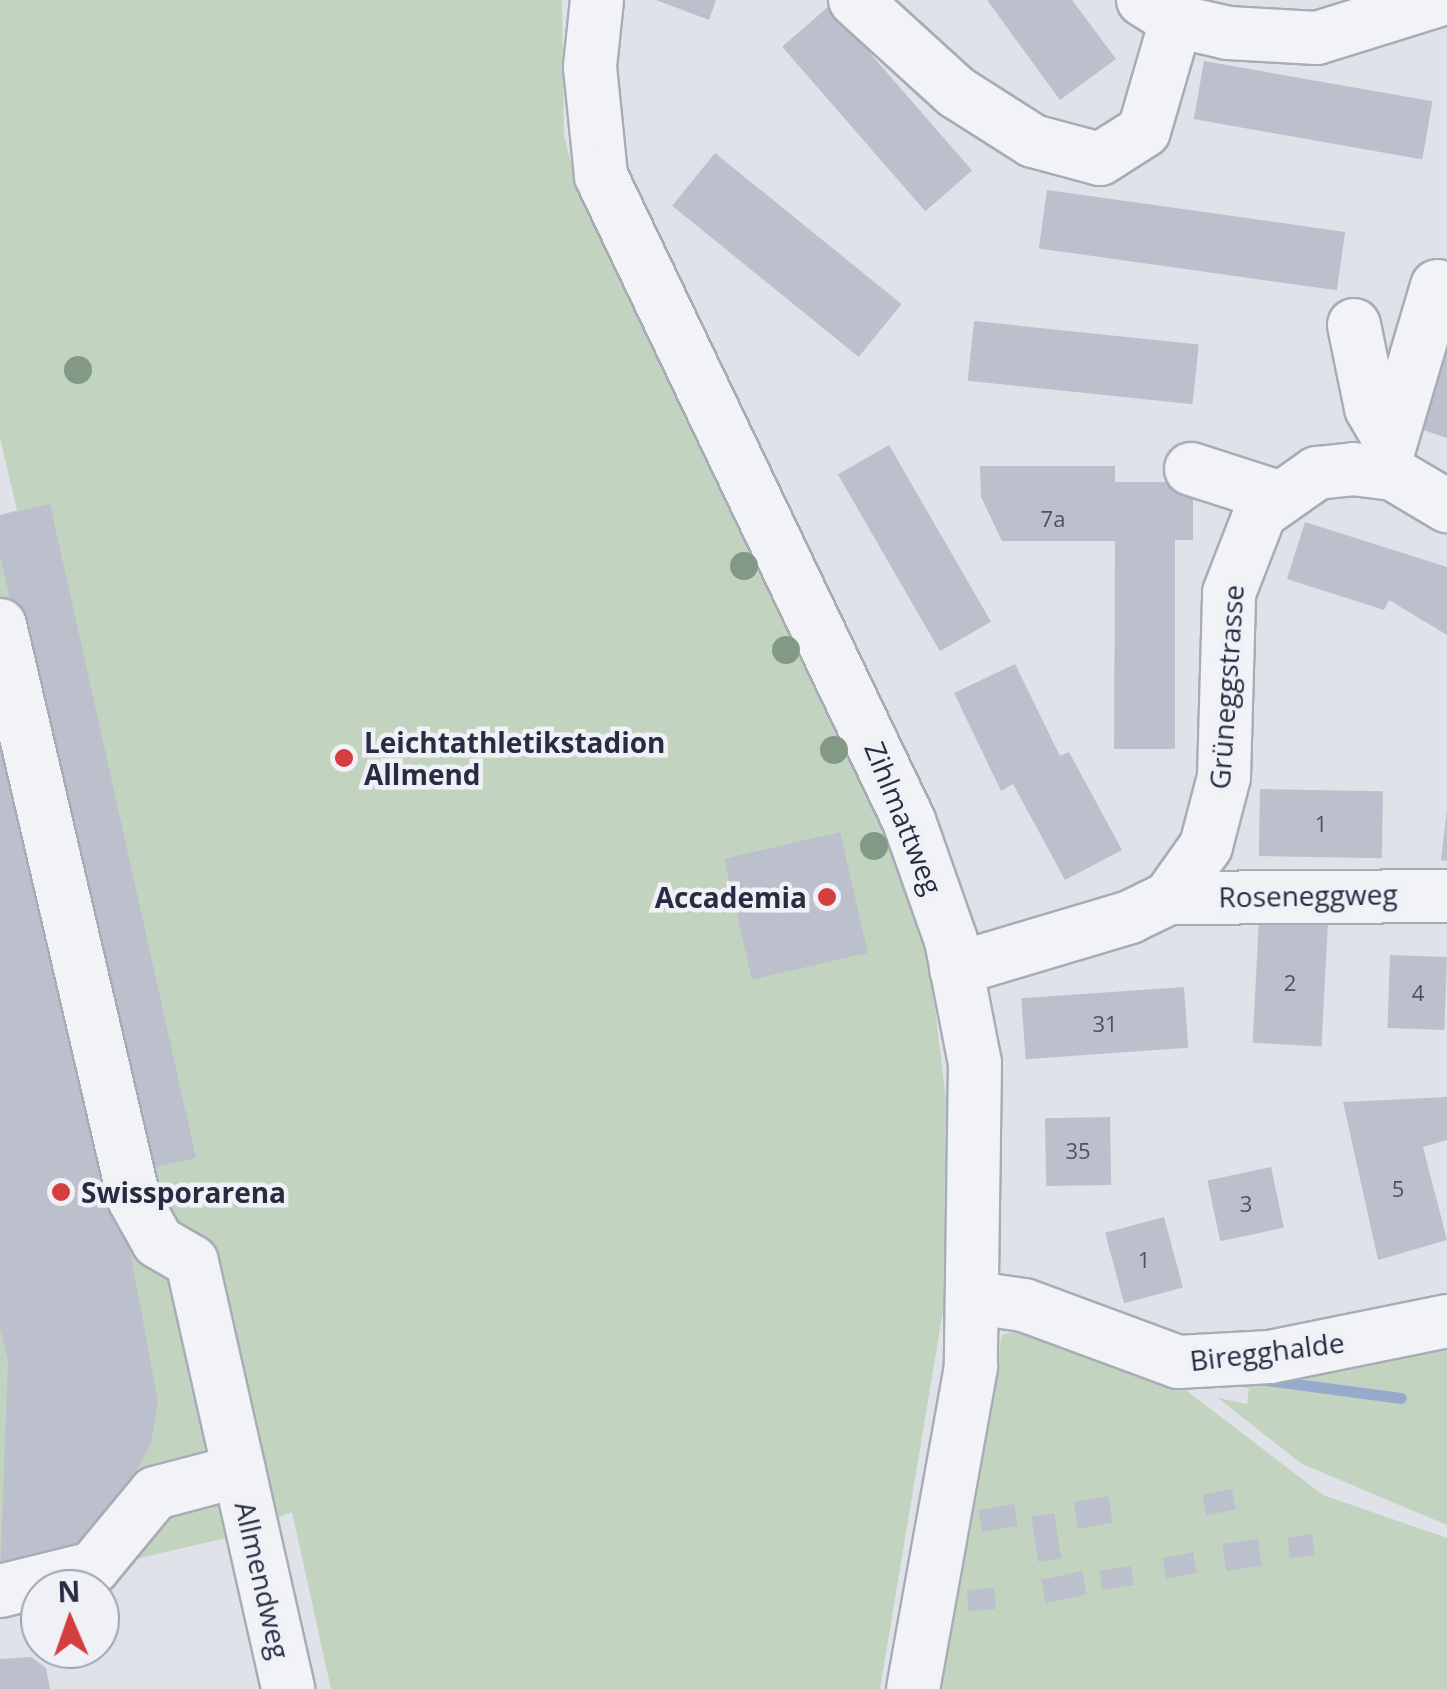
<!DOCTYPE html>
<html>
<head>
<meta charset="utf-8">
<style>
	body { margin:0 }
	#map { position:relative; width:1447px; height:1689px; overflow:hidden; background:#dfe2e9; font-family:"Open Sans",sans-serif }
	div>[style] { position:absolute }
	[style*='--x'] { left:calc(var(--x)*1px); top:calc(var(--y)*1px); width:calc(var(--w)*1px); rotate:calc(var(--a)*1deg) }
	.green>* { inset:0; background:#c2d4c0 }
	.stream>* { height:11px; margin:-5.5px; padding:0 5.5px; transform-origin:5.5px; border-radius:5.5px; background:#98aacb }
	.building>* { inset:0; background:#bcc0cc; transform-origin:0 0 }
	.roads { filter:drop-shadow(2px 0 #a8acb7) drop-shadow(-2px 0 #a8acb7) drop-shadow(0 2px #a8acb7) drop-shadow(0 -2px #a8acb7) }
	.minor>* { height:52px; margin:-26px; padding:0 26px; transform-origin:26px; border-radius:26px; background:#f2f3f7 }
	.trees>* { width:28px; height:28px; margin:-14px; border-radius:50%; background:#829985 }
	.dots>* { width:28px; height:28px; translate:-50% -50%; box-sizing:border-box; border:5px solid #eff1f7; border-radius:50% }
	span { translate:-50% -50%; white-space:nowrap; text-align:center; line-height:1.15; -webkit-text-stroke:9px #eff1f7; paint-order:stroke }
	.number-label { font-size:22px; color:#4c5264 }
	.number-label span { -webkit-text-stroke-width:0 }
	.street-label { font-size:28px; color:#272d41 }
	.poi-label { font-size:28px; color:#272d41; font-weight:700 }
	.left { translate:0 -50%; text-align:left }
	.right { translate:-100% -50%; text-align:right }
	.north { position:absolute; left:20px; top:1569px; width:100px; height:100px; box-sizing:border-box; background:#eff1f7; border:2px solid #9fa3ae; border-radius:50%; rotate:358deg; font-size:28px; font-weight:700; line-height:40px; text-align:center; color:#272d41 }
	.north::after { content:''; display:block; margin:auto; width:35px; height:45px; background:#d53e3f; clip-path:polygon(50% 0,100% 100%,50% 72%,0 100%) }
</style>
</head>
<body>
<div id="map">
	<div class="green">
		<div style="clip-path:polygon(0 0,562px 0,564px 136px,581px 200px,811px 666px,895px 853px,930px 966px,950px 1133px,946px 1293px,880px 1689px,331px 1689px,292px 1512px,230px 1537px,0 1591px,0 515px,17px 510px,0 438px)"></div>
		<div style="clip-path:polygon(1027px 1327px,1170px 1378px,1323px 1495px,1447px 1538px,1447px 1689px,935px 1689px,1002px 1335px)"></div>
		<div style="clip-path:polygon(1447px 1337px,1447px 1525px,1302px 1464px,1218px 1398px,1247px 1404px,1249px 1389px,1235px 1382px)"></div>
	</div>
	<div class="stream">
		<div style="--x:1266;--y:1380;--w:136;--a:7.6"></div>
	</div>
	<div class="building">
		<div style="clip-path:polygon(656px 0,716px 0,709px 20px)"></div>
		<div style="clip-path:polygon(987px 0,1072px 0,1116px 59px,1060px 100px)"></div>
		<div style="left:829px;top:6px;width:218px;height:62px;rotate:49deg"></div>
		<div style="left:1204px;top:61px;width:232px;height:59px;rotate:10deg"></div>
		<div style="left:715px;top:153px;width:240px;height:68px;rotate:39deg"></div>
		<div style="left:1047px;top:190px;width:301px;height:59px;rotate:8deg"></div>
		<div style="left:974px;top:321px;width:226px;height:60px;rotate:6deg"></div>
		<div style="clip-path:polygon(1446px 348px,1447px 348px,1447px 438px,1420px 429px)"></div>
		<div style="left:889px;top:445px;width:204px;height:59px;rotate:60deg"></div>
		<div style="clip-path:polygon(980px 466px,1115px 466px,1115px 482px,1193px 482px,1193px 540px,1175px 540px,1175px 749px,1114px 749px,1115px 541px,1002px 541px,981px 497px)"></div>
		<div style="clip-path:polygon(50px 504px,196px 1158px,137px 1171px,0 555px,0 515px)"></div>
		<div style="clip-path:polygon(1305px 522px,1447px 567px,1447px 635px,1389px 600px,1384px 610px,1287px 579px)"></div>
		<div style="clip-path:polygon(1015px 664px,1060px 756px,1069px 752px,1122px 850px,1065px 880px,1013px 784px,1001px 791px,954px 693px)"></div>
		<div style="clip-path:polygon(0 718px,107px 1125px,158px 1402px,151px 1444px,119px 1502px,64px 1554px,0 1575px,8px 1361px,0 1329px)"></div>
		<div style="left:1260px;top:789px;width:123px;height:67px;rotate:1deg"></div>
		<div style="clip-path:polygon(1447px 809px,1447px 861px,1441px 860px)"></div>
		<div style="left:840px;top:832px;width:124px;height:119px;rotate:77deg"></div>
		<div style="left:1259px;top:920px;width:69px;height:123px;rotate:3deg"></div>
		<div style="left:1390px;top:955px;width:57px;height:73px;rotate:2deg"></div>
		<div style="left:1184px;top:987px;width:61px;height:163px;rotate:86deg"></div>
		<div style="clip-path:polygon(1447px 1097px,1447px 1140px,1423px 1147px,1447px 1240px,1378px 1260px,1343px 1102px)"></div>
		<div style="left:1110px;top:1117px;width:68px;height:65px;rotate:89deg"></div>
		<div style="left:1271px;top:1167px;width:62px;height:65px;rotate:78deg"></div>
		<div style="left:1164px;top:1217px;width:73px;height:61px;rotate:75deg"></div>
		<div style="left:1232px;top:1489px;width:21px;height:30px;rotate:79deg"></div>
		<div style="left:1108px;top:1496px;width:27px;height:35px;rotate:80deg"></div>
		<div style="left:1014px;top:1504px;width:22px;height:36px;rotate:80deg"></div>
		<div style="left:1054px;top:1513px;width:46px;height:23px;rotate:81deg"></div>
		<div style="left:1312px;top:1534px;width:21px;height:25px;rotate:82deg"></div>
		<div style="left:1258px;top:1539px;width:27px;height:36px;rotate:82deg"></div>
		<div style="left:1193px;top:1552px;width:21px;height:31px;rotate:79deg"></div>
		<div style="left:1131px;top:1566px;width:19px;height:32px;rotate:81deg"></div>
		<div style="left:1082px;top:1571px;width:24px;height:42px;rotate:78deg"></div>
		<div style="left:994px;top:1588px;width:21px;height:27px;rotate:85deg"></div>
		<div style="clip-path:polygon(31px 1657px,46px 1668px,50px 1689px,0 1689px,0 1659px)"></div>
	</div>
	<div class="roads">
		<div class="minor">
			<div style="--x:597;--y:0;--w:67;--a:96"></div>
			<div style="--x:590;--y:67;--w:110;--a:84.2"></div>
			<div style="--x:601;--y:176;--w:715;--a:64.47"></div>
			<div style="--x:909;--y:821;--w:126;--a:70.6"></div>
			<div style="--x:951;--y:940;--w:125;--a:79"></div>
			<div style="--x:975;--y:1063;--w:304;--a:90.8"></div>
			<div style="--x:971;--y:1367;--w:327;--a:100.2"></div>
			<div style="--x:855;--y:0;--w:137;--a:42.3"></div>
			<div style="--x:956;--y:92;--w:91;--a:32.5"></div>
			<div style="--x:1033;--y:141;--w:69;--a:15"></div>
			<div style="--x:1100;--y:159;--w:52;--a:-32.5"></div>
			<div style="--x:1144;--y:131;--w:115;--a:-73.8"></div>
			<div style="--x:1143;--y:0;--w:39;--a:32"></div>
			<div style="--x:1176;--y:21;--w:53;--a:13"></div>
			<div style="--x:1228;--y:33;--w:89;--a:3.2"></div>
			<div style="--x:1317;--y:38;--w:128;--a:-17.3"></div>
			<div style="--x:1354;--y:325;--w:85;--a:78.4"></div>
			<div style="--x:1371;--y:408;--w:32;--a:60"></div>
			<div style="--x:1191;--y:469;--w:91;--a:17.8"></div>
			<div style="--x:1382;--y:472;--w:194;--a:-73.5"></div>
			<div style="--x:0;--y:625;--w:589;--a:76.86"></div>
			<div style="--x:134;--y:1199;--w:49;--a:60.8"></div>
			<div style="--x:158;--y:1242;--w:39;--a:30"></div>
			<div style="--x:192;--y:1262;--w:438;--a:77.3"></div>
			<div style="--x:1169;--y:898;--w:278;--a:-0.4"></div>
			<div style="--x:956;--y:969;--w:182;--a:-16.6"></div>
			<div style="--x:1130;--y:917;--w:43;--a:-26"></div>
			<div style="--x:1169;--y:898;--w:64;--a:-54.6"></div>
			<div style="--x:1206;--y:846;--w:71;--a:-75.4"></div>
			<div style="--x:1224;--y:777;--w:184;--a:-88.4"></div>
			<div style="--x:1229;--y:593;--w:86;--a:-68.8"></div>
			<div style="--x:1260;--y:513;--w:70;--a:-35.1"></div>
			<div style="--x:1317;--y:473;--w:36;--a:-6"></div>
			<div style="--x:1353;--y:469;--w:40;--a:7.1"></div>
			<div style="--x:1393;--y:474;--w:63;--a:30.7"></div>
			<div style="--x:975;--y:1298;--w:49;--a:8.1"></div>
			<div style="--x:1024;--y:1305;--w:164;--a:20.3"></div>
			<div style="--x:1178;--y:1362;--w:92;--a:-3.1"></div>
			<div style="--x:1270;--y:1357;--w:181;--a:-11.5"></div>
			<div style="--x:0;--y:1591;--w:96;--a:-13.9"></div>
			<div style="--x:93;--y:1568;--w:97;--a:-50.4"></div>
			<div style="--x:155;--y:1493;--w:87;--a:-14.7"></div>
		</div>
	</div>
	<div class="trees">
		<div style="left:78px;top:370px"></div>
		<div style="left:744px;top:566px"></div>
		<div style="left:786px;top:650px"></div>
		<div style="left:834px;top:750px"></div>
		<div style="left:874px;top:846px"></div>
	</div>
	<div class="dots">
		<div style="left:344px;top:758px;background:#d53e3f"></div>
		<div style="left:827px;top:897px;background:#d53e3f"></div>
		<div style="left:61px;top:1192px;background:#d53e3f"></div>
	</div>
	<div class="number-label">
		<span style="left:1053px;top:519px">7a</span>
		<span style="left:1321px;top:824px">1</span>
		<span style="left:1290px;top:983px">2</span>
		<span style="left:1418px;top:993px">4</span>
		<span style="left:1105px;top:1024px">31</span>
		<span style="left:1078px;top:1151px">35</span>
		<span style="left:1398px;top:1189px">5</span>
		<span style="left:1246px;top:1204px">3</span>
		<span style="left:1144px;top:1260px">1</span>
	</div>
	<div class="street-label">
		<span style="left:1226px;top:687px;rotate:-86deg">Grüneggstrasse</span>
		<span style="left:904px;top:818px;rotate:68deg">Zihlmattweg</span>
		<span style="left:1308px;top:895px;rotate:-1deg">Roseneggweg</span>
		<span style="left:1267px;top:1351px;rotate:-7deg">Biregghalde</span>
		<span style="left:263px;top:1580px;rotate:77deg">Allmendweg</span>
	</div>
	<div class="poi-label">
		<span class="left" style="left:364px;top:758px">Leichtathletikstadion<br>Allmend</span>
		<span class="right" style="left:807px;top:897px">Accademia</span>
		<span class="left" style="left:81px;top:1192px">Swissporarena</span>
	</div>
	<div class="north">N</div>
</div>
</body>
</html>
